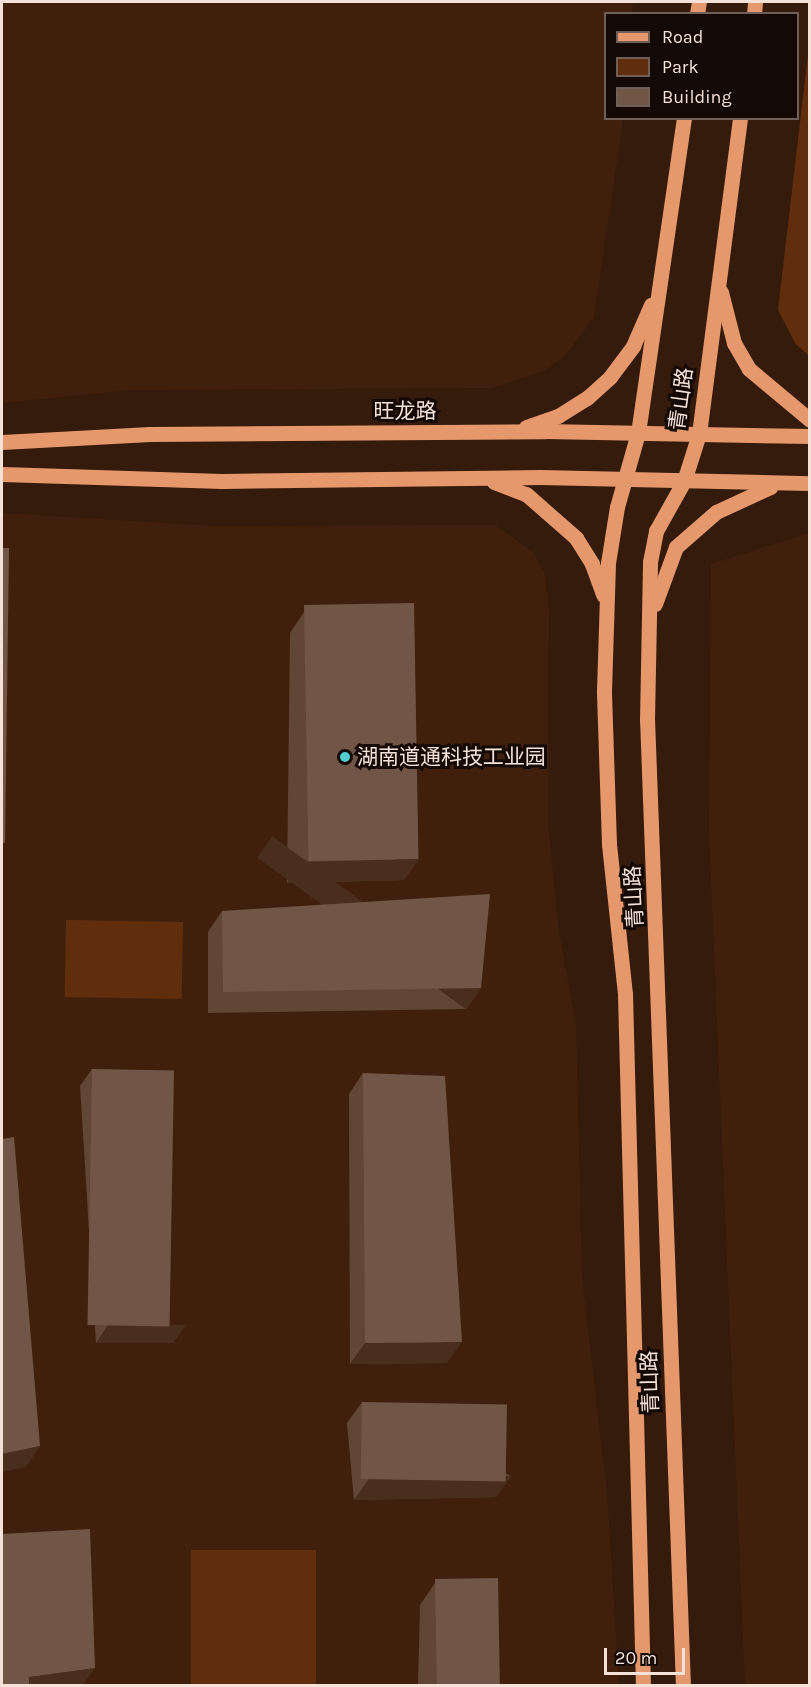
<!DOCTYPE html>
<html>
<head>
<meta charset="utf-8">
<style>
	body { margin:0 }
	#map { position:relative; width:811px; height:1687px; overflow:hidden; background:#351b0c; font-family:Karla,"Noto Sans SC",sans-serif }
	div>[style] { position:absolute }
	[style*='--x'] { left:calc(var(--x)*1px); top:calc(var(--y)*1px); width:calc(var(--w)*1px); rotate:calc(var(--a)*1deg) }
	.built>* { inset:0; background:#40200d }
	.green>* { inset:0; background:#602e0d; transform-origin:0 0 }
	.major>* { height:15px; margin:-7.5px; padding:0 7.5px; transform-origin:7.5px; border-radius:7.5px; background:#e5986c }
	.wall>* { inset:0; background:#614535 }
	.shaded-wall>* { inset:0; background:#492d1d; transform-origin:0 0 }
	.building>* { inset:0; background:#715647; transform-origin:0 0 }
	.dots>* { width:16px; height:16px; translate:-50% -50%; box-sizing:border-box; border:3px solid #140904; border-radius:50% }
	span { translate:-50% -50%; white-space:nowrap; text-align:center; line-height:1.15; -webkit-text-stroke:6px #140904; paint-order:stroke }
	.street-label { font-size:21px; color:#f4e2d8 }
	.poi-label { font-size:21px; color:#f4e2d8 }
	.left { translate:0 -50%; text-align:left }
	.frame { position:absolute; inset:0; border:3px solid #f4e2d8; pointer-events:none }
	.legend { position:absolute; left:604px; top:12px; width:195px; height:108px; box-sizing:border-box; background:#140904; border:2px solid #6e6059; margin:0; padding:8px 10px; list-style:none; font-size:18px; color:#f4e2d8 }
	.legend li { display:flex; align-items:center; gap:12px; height:30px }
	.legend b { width:30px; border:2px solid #6e6059 }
	.scale { position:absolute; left:604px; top:1648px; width:81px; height:27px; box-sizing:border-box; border:3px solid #f4e2d8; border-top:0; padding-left:8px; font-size:18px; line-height:21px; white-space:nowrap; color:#f4e2d8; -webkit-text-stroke:4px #140904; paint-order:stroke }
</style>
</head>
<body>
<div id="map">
	<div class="built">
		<div style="clip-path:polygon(2px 2px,633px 2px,632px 13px,606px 14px,606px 118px,623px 119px,594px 317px,565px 356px,544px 371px,492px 388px,131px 390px,2px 403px)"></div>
		<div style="clip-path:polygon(2px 513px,215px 526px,495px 525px,533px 552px,544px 572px,549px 607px,548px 825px,559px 932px,576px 1025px,582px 1278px,607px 1494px,619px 1685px,2px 1685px)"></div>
		<div style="clip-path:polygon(809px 533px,809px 1685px,745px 1685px,709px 832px,711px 564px)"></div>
	</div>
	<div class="green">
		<div style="clip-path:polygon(809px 46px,809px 356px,795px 343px,778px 310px)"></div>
		<div style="left:183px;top:922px;width:77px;height:117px;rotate:91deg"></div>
		<div style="left:316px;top:1550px;width:135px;height:125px;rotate:90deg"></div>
	</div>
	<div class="major">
		<div style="--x:697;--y:14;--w:12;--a:-81"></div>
		<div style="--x:754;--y:14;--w:12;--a:-85"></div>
		<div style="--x:721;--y:292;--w:53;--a:75.7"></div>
		<div style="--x:734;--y:343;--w:30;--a:60"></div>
		<div style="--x:749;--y:369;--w:80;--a:39.9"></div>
		<div style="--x:526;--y:427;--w:34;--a:-19"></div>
		<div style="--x:558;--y:416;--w:34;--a:-32"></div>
		<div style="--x:587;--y:398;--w:31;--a:-42"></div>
		<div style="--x:610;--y:377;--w:39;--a:-53"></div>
		<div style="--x:633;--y:346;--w:45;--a:-66.3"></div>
		<div style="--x:2;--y:442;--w:148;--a:-3.1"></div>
		<div style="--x:150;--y:434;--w:395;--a:-0.4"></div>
		<div style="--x:545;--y:431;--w:265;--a:1.1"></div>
		<div style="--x:2;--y:474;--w:220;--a:1.8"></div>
		<div style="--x:222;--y:481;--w:318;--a:-0.7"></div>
		<div style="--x:540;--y:477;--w:270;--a:1.3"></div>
		<div style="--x:494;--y:482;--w:34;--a:21"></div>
		<div style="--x:526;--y:494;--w:67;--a:41.3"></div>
		<div style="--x:576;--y:538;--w:31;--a:58"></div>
		<div style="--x:592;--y:564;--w:33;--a:70"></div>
		<div style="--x:655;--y:604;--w:61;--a:-69.8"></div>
		<div style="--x:676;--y:547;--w:53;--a:-41.2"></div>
		<div style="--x:716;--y:512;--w:60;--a:-24.8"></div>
		<div style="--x:643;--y:1686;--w:692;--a:-91.49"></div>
		<div style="--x:625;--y:994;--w:151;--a:-96.1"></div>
		<div style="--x:609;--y:844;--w:153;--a:-91.9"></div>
		<div style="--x:604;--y:691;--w:128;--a:-88.2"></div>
		<div style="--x:608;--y:563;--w:57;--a:-80.9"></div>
		<div style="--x:617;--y:507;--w:77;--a:-74.2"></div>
		<div style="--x:638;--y:433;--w:318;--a:-81.7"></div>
		<div style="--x:683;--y:1686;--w:967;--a:-92.13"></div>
		<div style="--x:647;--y:720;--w:158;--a:-88.9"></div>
		<div style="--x:650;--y:562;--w:32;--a:-79"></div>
		<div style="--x:656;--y:531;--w:57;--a:-60.8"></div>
		<div style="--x:684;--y:481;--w:49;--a:-72.3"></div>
		<div style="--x:699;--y:434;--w:319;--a:-82.6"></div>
	</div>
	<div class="wall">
		<div style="clip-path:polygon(304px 612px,404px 880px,287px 883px,290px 633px)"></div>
		<div style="clip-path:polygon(222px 911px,481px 988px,466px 1009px,208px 1013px,208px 932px)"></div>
		<div style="clip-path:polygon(92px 1069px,173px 1343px,96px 1343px,80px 1086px)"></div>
		<div style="clip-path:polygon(363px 1073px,447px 1363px,350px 1364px,349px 1094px)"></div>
		<div style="clip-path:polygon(362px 1402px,511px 1476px,496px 1497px,354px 1500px,347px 1423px)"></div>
		<div style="clip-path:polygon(435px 1583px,500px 1686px,418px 1686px,420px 1605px)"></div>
	</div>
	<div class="shaded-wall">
		<div style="clip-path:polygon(419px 859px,404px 880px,287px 883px,301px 862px)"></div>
		<div style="left:481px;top:988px;width:26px;height:258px;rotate:126deg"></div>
		<div style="clip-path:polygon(108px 1325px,186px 1325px,173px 1343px,96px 1343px)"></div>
		<div style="clip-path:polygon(462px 1342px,447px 1363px,350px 1364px,365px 1343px)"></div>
		<div style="clip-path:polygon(40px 1446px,26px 1467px,2px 1472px,2px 1454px)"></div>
		<div style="clip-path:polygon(511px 1476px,496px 1497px,354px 1500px,369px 1479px)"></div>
		<div style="clip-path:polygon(95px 1668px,83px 1685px,22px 1686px,29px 1677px)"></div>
	</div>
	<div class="building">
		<div style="clip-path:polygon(2px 548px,9px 548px,5px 843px,2px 843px)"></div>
		<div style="left:414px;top:603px;width:256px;height:110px;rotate:89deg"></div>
		<div style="clip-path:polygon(490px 894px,481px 988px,223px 992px,222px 911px)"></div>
		<div style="left:92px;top:1069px;width:82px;height:256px;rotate:1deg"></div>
		<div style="clip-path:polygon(363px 1073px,445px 1076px,462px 1342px,365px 1343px)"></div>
		<div style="clip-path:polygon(14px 1137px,40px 1446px,2px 1454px,2px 1139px)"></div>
		<div style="left:362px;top:1402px;width:145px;height:77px;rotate:1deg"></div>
		<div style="clip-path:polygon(90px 1529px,95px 1668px,29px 1677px,29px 1686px,2px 1686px,2px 1534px)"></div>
		<div style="left:498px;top:1578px;width:108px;height:63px;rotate:89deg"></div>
	</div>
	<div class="dots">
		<div style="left:345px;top:757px;background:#51ccd2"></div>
	</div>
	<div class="street-label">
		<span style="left:681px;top:399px;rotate:-82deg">青山路</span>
		<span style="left:405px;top:411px">旺龙路</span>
		<span style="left:634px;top:897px;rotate:-93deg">青山路</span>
		<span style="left:650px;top:1382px;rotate:-92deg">青山路</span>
	</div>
	<div class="poi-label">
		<span class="left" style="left:357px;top:757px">湖南道通科技工业园</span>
	</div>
	<div class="frame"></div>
	<ul class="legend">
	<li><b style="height:8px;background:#e5986c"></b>Road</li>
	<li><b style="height:16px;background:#602e0d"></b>Park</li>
	<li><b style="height:16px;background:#715647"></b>Building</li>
	</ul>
	<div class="scale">20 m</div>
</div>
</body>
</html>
